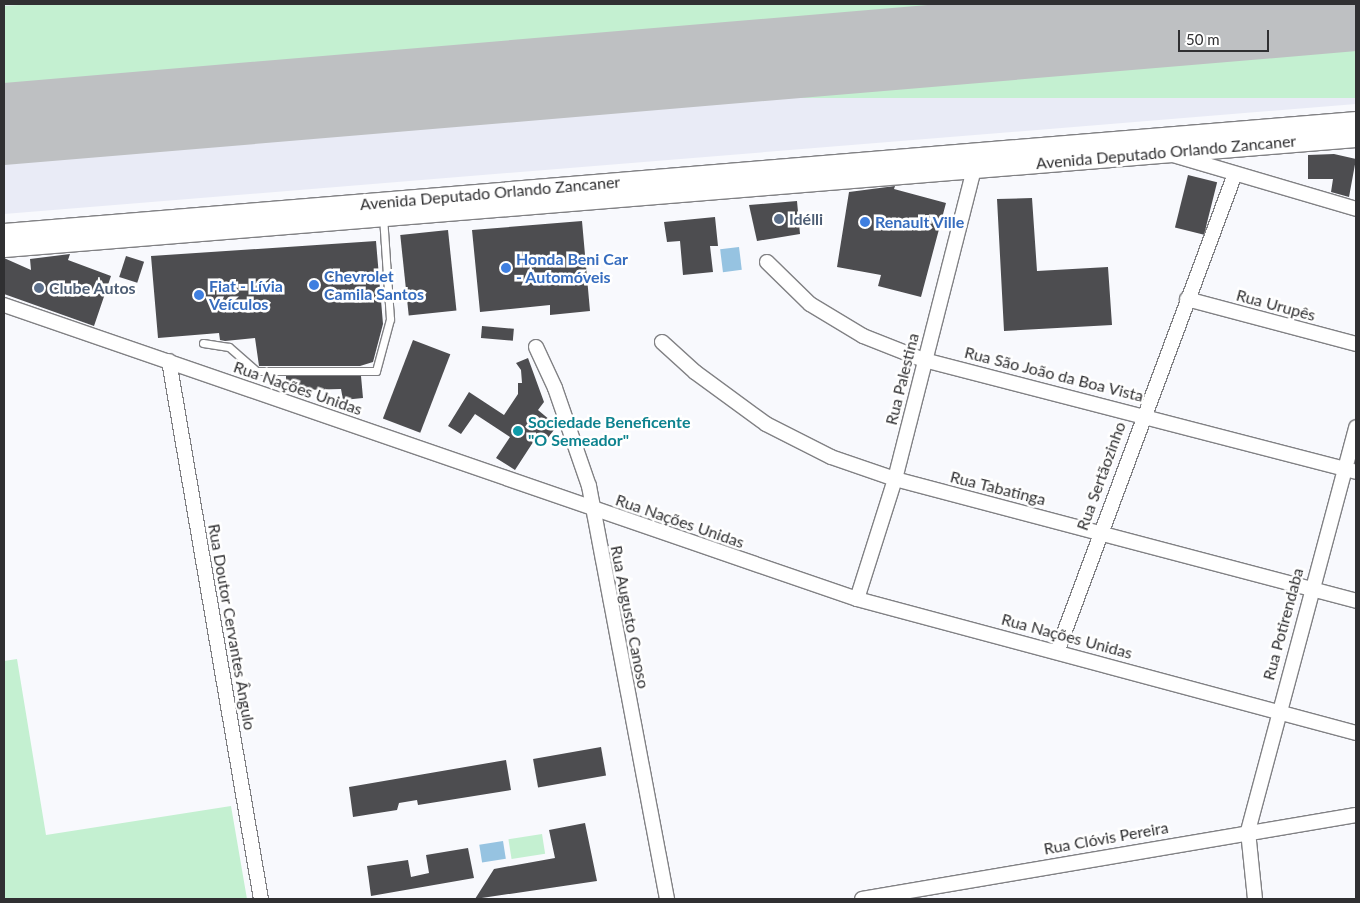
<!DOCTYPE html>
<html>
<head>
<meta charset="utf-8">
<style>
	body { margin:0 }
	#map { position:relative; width:1360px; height:903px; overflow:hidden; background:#f8f9fd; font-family:Lato,sans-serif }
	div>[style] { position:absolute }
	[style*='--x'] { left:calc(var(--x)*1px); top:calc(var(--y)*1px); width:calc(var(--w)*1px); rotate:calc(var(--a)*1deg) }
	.built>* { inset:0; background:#e9ebf6 }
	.green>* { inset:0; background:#c4f0d1; transform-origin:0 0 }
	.water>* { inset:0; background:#96c3e1; transform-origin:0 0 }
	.runway>* { height:82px; margin:-41px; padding:0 41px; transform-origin:41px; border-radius:41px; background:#bec0c2 }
	.building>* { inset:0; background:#4d4d50; transform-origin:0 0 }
	.roads { filter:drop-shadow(1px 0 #818184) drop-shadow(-1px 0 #818184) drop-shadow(0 1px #818184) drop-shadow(0 -1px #818184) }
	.lane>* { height:7px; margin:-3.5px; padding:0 3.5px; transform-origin:3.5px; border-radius:3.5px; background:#fff }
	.street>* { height:14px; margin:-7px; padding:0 7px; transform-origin:7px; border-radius:7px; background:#fff }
	.secondary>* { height:19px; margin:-9.5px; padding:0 9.5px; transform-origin:9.5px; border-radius:9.5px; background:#fff }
	.dots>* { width:14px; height:14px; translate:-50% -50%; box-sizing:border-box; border:2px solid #fff; border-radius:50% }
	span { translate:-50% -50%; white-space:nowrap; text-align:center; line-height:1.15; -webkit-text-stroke:5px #fff; paint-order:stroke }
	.street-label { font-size:16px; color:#303032 }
	.service-label { font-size:16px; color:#4e5e75; font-weight:700 }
	.left { translate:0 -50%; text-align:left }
	.shop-label { font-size:16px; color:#366cbe; font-weight:700 }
	.culture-label { font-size:16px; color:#0d838f; font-weight:700 }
	.frame { position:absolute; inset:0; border:5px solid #303032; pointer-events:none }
	.scale { position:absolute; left:1178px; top:30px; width:91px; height:22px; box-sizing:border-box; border:2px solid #303032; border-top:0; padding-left:6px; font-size:15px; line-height:18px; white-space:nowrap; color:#303032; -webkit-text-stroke:4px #fff; paint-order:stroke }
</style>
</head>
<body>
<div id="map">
	<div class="built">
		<div style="clip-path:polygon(4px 4px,1356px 4px,1356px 104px,4px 214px)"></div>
	</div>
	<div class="green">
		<div style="clip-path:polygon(33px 4px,1204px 4px,4px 103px,4px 6px)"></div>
		<div style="left:1356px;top:30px;width:68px;height:1357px;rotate:90deg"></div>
		<div style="clip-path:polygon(17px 659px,46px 835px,231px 806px,247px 899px,4px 899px,4px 661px)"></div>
		<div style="left:542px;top:834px;width:20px;height:34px;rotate:81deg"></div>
	</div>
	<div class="water">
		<div style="left:739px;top:247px;width:23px;height:19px;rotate:83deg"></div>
		<div style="left:503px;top:841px;width:18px;height:24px;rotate:81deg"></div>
	</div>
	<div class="runway">
		<div style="--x:4;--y:124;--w:1357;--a:-4.82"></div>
	</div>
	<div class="building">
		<div style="clip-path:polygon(1334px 154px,1356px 159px,1349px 197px,1331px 192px,1333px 179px,1308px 179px,1308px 155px)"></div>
		<div style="left:1188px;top:175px;width:30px;height:54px;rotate:14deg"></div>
		<div style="clip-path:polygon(895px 186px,894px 189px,946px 203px,921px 297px,878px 286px,881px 275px,837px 267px,849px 192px)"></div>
		<div style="clip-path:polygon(1032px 198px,1037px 271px,1108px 267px,1112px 325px,1004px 331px,997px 199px)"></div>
		<div style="clip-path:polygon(797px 201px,800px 234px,757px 241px,749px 205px)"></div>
		<div style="clip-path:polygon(715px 217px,718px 246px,710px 246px,713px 272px,683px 275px,680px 241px,667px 242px,664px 222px)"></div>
		<div style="clip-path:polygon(582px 221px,590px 311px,550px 315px,550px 305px,480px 312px,472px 230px)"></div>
		<div style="left:448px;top:230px;width:81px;height:48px;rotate:84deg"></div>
		<div style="clip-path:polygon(376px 241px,383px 324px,373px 362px,360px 366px,259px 366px,255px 338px,225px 341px,220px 340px,219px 333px,158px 338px,151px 256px)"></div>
		<div style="clip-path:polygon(70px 254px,68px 260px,111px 276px,94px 326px,4px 294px,4px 258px,31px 270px,30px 259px)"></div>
		<div style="left:126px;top:256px;width:19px;height:22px;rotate:18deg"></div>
		<div style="left:482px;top:326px;width:32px;height:12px;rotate:5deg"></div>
		<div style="left:413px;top:340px;width:40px;height:84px;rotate:21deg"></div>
		<div style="clip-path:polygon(528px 358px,544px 402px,538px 410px,557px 426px,547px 439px,539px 433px,515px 470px,496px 458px,510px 437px,475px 414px,461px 434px,448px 426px,469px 392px,504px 415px,518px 394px,518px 383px,522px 383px,521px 370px,516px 363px)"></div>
		<div style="clip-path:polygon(286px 376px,361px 376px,363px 398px,343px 400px,341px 389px,302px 390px,300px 394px,286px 389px)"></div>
		<div style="left:601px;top:747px;width:29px;height:69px;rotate:80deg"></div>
		<div style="clip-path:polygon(506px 760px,511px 790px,418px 805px,417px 800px,399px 803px,397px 810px,353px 817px,349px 787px)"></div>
		<div style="clip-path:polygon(585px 823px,597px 881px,475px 899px,494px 869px,555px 858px,549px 830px)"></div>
		<div style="clip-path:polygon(468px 848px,474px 878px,371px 896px,367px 866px,408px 860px,411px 877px,429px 873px,426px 855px)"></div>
	</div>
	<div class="roads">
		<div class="lane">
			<div style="--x:203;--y:343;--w:26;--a:9"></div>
			<div style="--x:229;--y:347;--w:37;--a:41"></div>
			<div style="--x:257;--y:371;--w:119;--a:0"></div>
			<div style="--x:376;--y:371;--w:54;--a:-74.9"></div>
			<div style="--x:390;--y:319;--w:103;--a:-93.9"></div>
		</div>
		<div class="street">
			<div style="--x:1173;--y:155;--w:191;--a:16.4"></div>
			<div style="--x:767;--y:262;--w:60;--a:44.3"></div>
			<div style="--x:810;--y:304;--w:62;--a:31.1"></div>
			<div style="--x:863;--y:336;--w:66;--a:21.5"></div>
			<div style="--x:924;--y:360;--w:446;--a:14.5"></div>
			<div style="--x:1187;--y:299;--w:175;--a:14.9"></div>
			<div style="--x:4;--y:305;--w:902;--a:19.02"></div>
			<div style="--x:857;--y:599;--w:517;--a:15.03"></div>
			<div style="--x:662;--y:342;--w:45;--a:42.3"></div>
			<div style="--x:695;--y:372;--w:88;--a:36.2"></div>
			<div style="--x:766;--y:424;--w:73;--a:26.9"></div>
			<div style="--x:831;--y:457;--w:68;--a:19"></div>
			<div style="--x:895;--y:479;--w:477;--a:14.8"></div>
			<div style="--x:536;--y:347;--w:45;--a:65.1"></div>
			<div style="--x:555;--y:388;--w:104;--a:70.9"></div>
			<div style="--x:589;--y:486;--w:420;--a:79.3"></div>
			<div style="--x:169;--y:361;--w:546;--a:80.3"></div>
			<div style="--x:857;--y:599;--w:126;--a:-72.4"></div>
			<div style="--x:895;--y:479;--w:328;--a:-75.7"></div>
			<div style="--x:1057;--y:652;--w:510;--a:-69.58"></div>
			<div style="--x:862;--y:899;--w:501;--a:-9.65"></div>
			<div style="--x:1255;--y:899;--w:68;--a:-95.9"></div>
			<div style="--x:1248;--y:831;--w:418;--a:-75"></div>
		</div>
		<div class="secondary">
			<div style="--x:4;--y:233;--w:1357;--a:-4.74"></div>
			<div style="--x:4;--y:247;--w:1356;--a:-4.65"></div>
		</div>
	</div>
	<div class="dots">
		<div style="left:779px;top:219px;background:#5c6f8a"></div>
		<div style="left:865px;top:222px;background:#3f7fe0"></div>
		<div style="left:506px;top:268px;background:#3f7fe0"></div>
		<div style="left:314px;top:285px;background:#3f7fe0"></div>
		<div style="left:39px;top:288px;background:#5c6f8a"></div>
		<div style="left:199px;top:295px;background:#3f7fe0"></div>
		<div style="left:518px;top:431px;background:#0f9aa8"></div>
	</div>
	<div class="street-label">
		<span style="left:1166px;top:152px;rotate:-5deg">Avenida Deputado Orlando Zancaner</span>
		<span style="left:490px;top:193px;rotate:-5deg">Avenida Deputado Orlando Zancaner</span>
		<span style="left:1276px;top:305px;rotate:15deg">Rua Urupês</span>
		<span style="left:1054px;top:374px;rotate:14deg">Rua São João da Boa Vista</span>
		<span style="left:902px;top:379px;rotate:-76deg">Rua Palestina</span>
		<span style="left:298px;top:388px;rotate:19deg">Rua Nações Unidas</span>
		<span style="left:1101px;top:476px;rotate:-70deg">Rua Sertãozinho</span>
		<span style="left:998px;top:488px;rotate:14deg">Rua Tabatinga</span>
		<span style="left:680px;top:521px;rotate:19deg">Rua Nações Unidas</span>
		<span style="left:630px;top:617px;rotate:79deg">Rua Augusto Canoso</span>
		<span style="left:1283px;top:624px;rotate:-75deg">Rua Potirendaba</span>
		<span style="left:232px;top:627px;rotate:80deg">Rua Doutor Cervantes Ângulo</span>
		<span style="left:1067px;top:636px;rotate:15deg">Rua Nações Unidas</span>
		<span style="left:1106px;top:838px;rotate:-10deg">Rua Clóvis Pereira</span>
	</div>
	<div class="service-label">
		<span class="left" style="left:789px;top:219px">Idélli</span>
		<span class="left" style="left:49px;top:288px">Clube Autos</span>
	</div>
	<div class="shop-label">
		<span class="left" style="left:875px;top:222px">Renault Ville</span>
		<span class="left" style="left:516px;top:268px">Honda Beni Car<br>- Automóveis</span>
		<span class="left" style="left:324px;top:285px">Chevrolet<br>Camila Santos</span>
		<span class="left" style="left:209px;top:295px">Fiat - Lívia<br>Veículos</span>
	</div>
	<div class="culture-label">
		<span class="left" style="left:528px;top:431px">Sociedade Beneficente<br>"O Semeador"</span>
	</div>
	<div class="frame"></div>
	<div class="scale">50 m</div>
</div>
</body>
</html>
